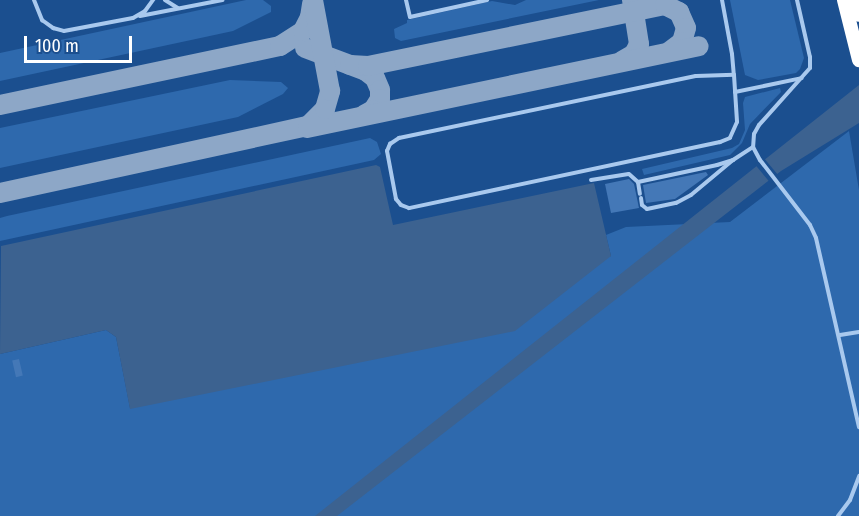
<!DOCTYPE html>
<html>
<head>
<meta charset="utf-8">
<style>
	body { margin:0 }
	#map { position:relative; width:859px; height:516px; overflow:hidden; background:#1b4f8f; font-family:"Fira Sans Condensed",sans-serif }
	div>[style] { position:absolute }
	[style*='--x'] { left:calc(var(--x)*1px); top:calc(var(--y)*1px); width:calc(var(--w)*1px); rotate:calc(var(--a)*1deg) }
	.green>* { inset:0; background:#2e69ad }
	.water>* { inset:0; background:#3c6290 }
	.pier>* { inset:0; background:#1b4f8f; transform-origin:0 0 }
	.taxiway>* { height:20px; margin:-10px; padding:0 10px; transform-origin:10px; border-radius:10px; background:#8da7c7 }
	.building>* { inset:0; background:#4478b7; transform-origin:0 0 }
	.lane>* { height:4px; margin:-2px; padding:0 2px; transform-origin:2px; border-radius:2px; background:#a9c9ee }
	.highway>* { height:14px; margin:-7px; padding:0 7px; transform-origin:7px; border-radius:7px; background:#fff }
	span { translate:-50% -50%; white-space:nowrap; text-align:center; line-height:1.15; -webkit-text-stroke:6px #1b4f8f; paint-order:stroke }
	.scale { position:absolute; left:24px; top:36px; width:108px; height:27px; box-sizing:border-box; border:3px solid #fff; border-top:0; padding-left:8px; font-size:18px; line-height:21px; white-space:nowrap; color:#fff; -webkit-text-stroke:4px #1b4f8f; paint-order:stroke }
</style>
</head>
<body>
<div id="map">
	<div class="green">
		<div style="clip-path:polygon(246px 0,263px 0,271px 6px,271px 12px,233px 31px,0 81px,0 53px)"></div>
		<div style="clip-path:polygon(526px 0,599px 0,401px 41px,395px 38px,394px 29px,407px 23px,407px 20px,492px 1px,515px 5px)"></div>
		<div style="clip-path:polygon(730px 0,790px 0,804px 58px,800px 69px,796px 73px,758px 80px,745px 75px)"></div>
		<div style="clip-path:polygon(230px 80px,281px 82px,288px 88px,283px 94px,238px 117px,0 168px,0 128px)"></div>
		<div style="clip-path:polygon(780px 88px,781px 92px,750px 124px,742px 143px,730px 155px,644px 175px,642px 169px,732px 148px,739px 144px,745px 130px,743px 103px,745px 97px)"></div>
		<div style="clip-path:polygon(849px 131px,859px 190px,859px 516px,0 516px,0 354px,106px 330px,116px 337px,130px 408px,611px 256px,606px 235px,626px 227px,730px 222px)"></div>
		<div style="clip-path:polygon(370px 138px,377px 142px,381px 154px,374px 160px,0 241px,0 218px,7px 216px)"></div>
	</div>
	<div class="water">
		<div style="clip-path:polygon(859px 85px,859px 123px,781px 171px,337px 516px,315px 516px)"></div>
		<div style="clip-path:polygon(376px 165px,380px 167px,393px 225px,594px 183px,611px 256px,515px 331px,130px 409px,116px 337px,106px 330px,0 354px,1px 246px)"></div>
	</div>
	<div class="pier">
		<div style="left:763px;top:157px;width:25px;height:11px;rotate:50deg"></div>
	</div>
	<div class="taxiway">
		<div style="--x:305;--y:48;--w:65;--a:20.7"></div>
		<div style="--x:366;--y:71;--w:11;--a:38"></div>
		<div style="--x:375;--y:78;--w:13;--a:67"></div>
		<div style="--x:380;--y:90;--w:9;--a:90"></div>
		<div style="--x:380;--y:99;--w:13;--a:122"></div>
		<div style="--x:373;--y:110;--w:10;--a:151"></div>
		<div style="--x:622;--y:61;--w:14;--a:-30"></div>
		<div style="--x:634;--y:54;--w:11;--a:-63"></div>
		<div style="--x:639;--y:44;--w:45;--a:-99"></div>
		<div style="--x:350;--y:65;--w:18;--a:3"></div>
		<div style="--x:368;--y:66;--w:303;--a:-11.6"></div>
		<div style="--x:665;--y:5;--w:16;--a:27"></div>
		<div style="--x:679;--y:12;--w:17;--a:66"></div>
		<div style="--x:686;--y:28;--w:15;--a:106"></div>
		<div style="--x:682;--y:42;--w:15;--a:143"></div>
		<div style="--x:0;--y:105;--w:286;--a:-11.9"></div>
		<div style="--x:280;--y:46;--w:27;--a:-33"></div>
		<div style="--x:303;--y:31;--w:16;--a:-63"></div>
		<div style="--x:310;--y:17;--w:13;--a:-81"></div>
		<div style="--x:307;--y:128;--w:400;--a:-11.8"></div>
		<div style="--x:0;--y:193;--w:315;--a:-12.3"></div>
		<div style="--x:308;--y:126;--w:24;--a:-45"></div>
		<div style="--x:325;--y:109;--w:19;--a:-74"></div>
		<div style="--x:330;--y:91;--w:93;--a:-100.6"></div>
	</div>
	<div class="building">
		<div style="clip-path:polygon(706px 172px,708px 175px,675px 199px,646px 203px,643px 185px)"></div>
		<div style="clip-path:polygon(629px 179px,634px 184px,639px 208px,611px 213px,605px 184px)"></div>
		<div style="left:19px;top:359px;width:17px;height:7px;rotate:77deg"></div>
	</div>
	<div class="lane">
		<div style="--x:34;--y:0;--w:22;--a:68"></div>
		<div style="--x:42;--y:20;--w:14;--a:36"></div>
		<div style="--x:53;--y:28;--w:11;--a:15"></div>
		<div style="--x:64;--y:31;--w:70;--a:-10.7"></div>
		<div style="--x:133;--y:18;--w:14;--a:-30"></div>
		<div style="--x:145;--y:11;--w:14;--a:-54"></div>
		<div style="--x:165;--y:0;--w:15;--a:32"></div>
		<div style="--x:406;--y:0;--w:17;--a:77"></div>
		<div style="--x:410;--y:17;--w:79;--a:-12.4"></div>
		<div style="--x:722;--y:0;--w:55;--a:79.5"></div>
		<div style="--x:732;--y:54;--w:21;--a:85"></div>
		<div style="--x:734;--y:75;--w:47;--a:86.3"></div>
		<div style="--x:737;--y:122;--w:17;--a:114"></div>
		<div style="--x:730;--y:138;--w:11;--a:158"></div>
		<div style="--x:720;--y:142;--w:318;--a:168"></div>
		<div style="--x:409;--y:208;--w:9;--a:-159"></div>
		<div style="--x:401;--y:205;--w:8;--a:-130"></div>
		<div style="--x:396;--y:199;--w:49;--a:-100.6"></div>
		<div style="--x:387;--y:151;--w:8;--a:-67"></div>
		<div style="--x:390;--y:144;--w:11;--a:-34"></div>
		<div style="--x:399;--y:138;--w:303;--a:-11.8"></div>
		<div style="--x:696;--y:76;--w:38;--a:-2"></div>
		<div style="--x:797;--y:0;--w:58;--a:77.2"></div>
		<div style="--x:810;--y:57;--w:11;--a:90"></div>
		<div style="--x:810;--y:68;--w:76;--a:131.8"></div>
		<div style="--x:759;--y:125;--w:10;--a:119"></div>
		<div style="--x:754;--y:134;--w:13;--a:94"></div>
		<div style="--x:753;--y:147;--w:15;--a:62"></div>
		<div style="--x:760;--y:160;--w:82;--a:52.4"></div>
		<div style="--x:810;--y:225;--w:14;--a:65"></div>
		<div style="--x:816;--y:238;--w:194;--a:77.2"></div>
		<div style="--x:140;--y:16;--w:84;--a:-11"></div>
		<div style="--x:735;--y:92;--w:68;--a:-11.8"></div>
		<div style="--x:591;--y:180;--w:38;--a:-9"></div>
		<div style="--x:629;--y:174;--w:12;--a:42"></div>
		<div style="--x:638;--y:182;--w:12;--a:81"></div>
		<div style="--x:638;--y:182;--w:81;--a:-12.1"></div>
		<div style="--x:717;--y:165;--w:17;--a:-17"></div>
		<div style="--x:733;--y:160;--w:24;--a:-33"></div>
		<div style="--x:641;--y:198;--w:7;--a:82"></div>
		<div style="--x:642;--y:205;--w:6;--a:39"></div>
		<div style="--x:647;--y:209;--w:30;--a:-12"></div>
		<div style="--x:676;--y:203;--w:17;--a:-28"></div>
		<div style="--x:691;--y:195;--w:55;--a:-39.8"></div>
		<div style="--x:840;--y:335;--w:19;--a:-9"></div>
		<div style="--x:838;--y:516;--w:20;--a:-53"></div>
		<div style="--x:850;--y:500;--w:26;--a:-69"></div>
	</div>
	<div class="highway">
		<div style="--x:844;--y:0;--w:62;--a:76"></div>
		<div style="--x:856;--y:0;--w:15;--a:79"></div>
	</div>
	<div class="scale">100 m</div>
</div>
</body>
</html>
